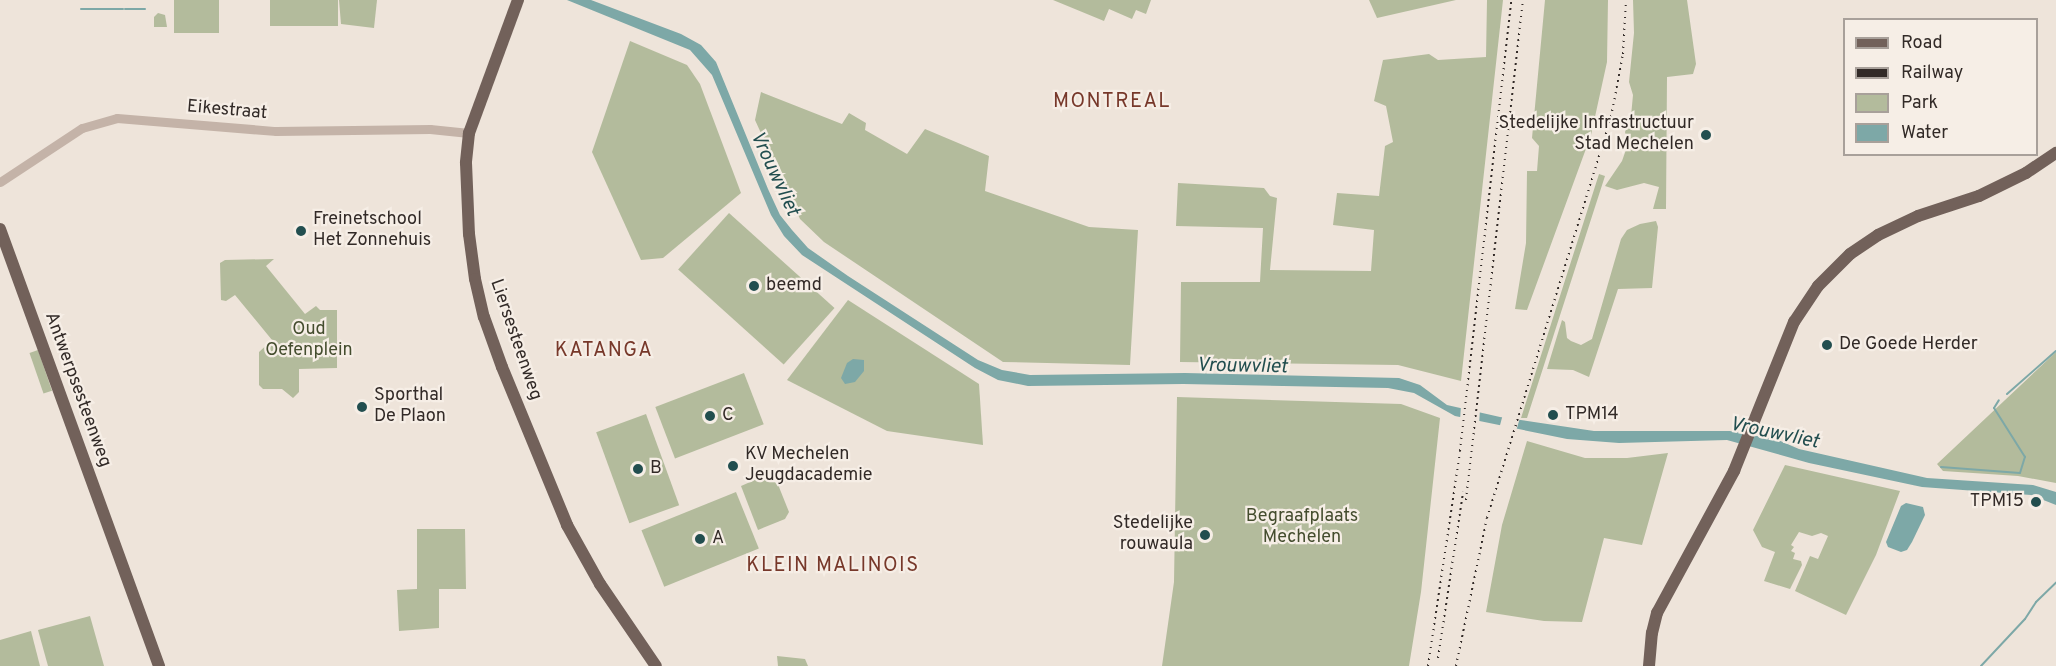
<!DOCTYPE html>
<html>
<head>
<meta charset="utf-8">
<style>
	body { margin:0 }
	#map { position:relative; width:2056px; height:666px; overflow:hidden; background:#eee4da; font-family:Overpass,sans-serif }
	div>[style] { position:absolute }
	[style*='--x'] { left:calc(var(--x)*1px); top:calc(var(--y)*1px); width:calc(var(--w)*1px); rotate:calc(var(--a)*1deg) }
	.green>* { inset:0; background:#b3bb9c; transform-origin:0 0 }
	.water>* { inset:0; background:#7da8a7 }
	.pier>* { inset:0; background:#eee4da }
	.stream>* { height:2px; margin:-1px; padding:0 1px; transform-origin:1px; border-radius:1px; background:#7da8a7 }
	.minor>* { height:9px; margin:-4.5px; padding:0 4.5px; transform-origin:4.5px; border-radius:4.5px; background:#c4b3a8 }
	.major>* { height:12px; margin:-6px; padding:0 6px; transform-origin:6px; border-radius:6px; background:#72615a }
	.rail>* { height:2px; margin-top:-1px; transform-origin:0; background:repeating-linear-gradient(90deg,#322a27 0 1.5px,transparent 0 6px) }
	.dots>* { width:16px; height:16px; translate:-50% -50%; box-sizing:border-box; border:3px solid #f6eee6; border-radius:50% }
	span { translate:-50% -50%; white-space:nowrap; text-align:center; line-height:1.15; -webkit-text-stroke:4.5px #f6eee6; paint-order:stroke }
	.street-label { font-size:18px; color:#322a27 }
	.poi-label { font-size:18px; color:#322a27 }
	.right { translate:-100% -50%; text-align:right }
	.left { translate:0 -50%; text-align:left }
	.park-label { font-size:18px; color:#444d2e }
	.neighbourhood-label { font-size:20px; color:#77382a; letter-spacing:1.5px }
	.water-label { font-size:20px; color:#224e4f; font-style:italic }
	.legend { position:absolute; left:1843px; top:18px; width:195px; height:138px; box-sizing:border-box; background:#f6eee6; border:2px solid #a8a09a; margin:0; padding:8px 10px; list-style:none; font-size:18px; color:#322a27 }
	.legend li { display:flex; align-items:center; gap:12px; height:30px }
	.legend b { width:30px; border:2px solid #a8a09a }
</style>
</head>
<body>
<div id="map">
	<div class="green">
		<div style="left:174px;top:0;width:45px;height:33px"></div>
		<div style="left:270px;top:0;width:68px;height:26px"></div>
		<div style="clip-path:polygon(339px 0,377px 0,374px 28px,341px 24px)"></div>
		<div style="clip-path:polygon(1053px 0,1151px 0,1146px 14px,1136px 10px,1132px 19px,1109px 9px,1104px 21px)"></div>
		<div style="clip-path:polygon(1369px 0,1456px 0,1377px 18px)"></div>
		<div style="clip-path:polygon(1487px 0,1503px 0,1461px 381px,1398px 365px,1180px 362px,1181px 282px,1260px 282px,1263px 228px,1176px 226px,1178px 183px,1264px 188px,1270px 196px,1277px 198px,1270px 270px,1371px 271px,1374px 230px,1333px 225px,1337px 193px,1379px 196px,1385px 146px,1393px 142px,1386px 106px,1374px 101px,1383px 60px,1429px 54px,1438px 60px,1486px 57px)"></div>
		<div style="clip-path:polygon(1545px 0,1608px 0,1607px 62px,1591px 135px,1527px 310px,1515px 309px,1526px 243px,1527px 171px,1537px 171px,1539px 146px,1532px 138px)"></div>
		<div style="clip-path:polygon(1633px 0,1687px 0,1696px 64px,1693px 74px,1667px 77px,1666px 209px,1653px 209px,1659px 187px,1644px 183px,1617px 190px,1605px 186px,1622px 161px,1628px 144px,1625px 132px,1631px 116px,1633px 95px,1629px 82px,1634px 33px)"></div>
		<div style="clip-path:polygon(158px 13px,165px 15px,167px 27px,154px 27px,154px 17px)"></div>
		<div style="clip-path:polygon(630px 41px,687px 65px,700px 84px,741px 193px,663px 258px,641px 260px,592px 152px)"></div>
		<div style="clip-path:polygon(761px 92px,842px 124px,849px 113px,866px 123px,865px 130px,907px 154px,925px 129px,989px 156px,985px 191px,1089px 227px,1138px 230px,1130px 365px,1003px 362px,824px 242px,800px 219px,755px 120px)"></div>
		<div style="clip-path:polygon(1599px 174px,1605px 176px,1554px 334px,1527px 418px,1521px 418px)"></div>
		<div style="left:729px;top:213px;width:142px;height:76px;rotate:42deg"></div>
		<div style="clip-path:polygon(1656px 221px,1658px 227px,1652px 288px,1618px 289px,1589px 377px,1573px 370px,1547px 369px,1562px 320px,1565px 322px,1567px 338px,1571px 341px,1581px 345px,1592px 339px,1621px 239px,1627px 230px,1640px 224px)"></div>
		<div style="clip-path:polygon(274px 259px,266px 266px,305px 314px,316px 306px,320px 310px,337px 310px,337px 368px,299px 369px,299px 392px,293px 398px,282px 389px,263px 389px,259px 385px,259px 352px,272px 340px,235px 295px,226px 301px,221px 300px,220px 263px,225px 260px)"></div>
		<div style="clip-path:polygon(848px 300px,979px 384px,983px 445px,887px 431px,787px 380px)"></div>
		<div style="left:38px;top:350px;width:43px;height:9px;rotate:71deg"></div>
		<div style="clip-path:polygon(2056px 352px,2056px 483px,2018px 476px,1943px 471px,1937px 464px)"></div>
		<div style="left:744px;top:373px;width:55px;height:95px;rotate:69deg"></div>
		<div style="clip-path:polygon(1177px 397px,1401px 404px,1440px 418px,1421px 592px,1409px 666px,1162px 666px,1174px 582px)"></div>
		<div style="left:646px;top:414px;width:97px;height:53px;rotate:70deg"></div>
		<div style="clip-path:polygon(1527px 441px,1585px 458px,1627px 458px,1668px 453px,1642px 545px,1604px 538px,1582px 622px,1544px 621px,1486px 612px,1502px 525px)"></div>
		<div style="clip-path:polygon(1785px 465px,1900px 491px,1876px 555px,1846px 615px,1795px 591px,1810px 556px,1818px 559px,1828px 536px,1821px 533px,1812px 536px,1799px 532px,1791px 545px,1794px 547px,1791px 551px,1795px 553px,1793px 559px,1801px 561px,1802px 565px,1790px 589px,1764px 581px,1775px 552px,1762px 547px,1753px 530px)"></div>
		<div style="clip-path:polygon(773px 472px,789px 512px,785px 519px,758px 530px,741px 486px)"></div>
		<div style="left:736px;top:492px;width:61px;height:102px;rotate:68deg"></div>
		<div style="clip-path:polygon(417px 529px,465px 529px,466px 589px,439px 589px,439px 628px,399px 631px,397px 590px,417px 589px)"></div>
		<div style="clip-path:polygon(90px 616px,104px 666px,48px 666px,38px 630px)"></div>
		<div style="clip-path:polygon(31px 631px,40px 666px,0 666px,0 640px)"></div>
		<div style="clip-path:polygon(777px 656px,805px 659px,808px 666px,778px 666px)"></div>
	</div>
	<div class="water">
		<div style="clip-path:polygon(567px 0,591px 0,681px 34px,701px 45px,716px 62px,768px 189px,780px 215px,792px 230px,808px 248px,848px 276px,978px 360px,1002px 370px,1030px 375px,1185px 373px,1399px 378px,1420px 385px,1447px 405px,1500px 417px,1594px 431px,1730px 431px,1778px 440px,1799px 449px,1927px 478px,2033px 485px,2056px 492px,2056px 505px,2031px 495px,1922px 487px,1809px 463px,1727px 440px,1619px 443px,1567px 439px,1455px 416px,1414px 393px,1388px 388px,1183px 384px,1028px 386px,998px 380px,975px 368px,802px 255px,784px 236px,771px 215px,712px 75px,690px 50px)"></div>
		<div style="clip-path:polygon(853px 359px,864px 360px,864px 371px,855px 382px,845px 384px,841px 378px,847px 363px)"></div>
		<div style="clip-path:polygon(1906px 503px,1923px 507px,1925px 515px,1912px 542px,1907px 550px,1901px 552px,1888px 547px,1886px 542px,1901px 506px)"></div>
	</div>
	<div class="pier">
		<div style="clip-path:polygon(1461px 406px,1480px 409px,1479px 425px,1460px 420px)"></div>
		<div style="clip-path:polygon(1503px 414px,1520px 418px,1516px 431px,1499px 429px)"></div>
	</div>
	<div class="stream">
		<div style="--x:81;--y:9;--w:42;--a:0"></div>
		<div style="--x:125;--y:9;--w:20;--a:0"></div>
		<div style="--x:2007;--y:394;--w:65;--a:-41.3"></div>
		<div style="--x:1941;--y:467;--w:79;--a:4.3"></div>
		<div style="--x:2020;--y:473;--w:17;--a:-73"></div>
		<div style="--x:2025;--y:457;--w:58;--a:-122.3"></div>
		<div style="--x:1994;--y:408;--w:9;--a:-58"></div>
		<div style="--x:1981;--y:666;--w:64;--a:-46.9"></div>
		<div style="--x:2025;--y:619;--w:20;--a:-57"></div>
		<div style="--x:2036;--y:602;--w:28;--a:-44"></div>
	</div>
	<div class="minor">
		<div style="--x:0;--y:182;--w:98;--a:-33.4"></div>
		<div style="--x:82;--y:128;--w:36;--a:-16"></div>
		<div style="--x:117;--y:118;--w:160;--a:4.7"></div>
		<div style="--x:276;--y:131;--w:154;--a:-0.7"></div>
		<div style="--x:430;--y:129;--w:39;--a:6"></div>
	</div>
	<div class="major">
		<div style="--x:518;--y:0;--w:142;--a:110.2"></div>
		<div style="--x:469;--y:133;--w:30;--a:96"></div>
		<div style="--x:466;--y:163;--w:71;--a:87.6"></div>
		<div style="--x:469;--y:234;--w:45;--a:82.4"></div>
		<div style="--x:475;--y:279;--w:39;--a:77"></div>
		<div style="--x:484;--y:317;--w:53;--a:70.2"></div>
		<div style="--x:502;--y:367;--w:171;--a:67.6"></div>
		<div style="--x:567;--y:525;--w:68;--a:60.8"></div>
		<div style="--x:600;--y:584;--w:99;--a:55.7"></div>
		<div style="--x:0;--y:229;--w:465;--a:70"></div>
		<div style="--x:1649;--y:666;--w:33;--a:-85"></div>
		<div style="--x:1652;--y:633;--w:21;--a:-76"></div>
		<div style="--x:1657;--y:613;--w:162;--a:-61.5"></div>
		<div style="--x:1734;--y:471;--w:161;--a:-68.1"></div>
		<div style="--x:1794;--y:322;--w:43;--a:-56.3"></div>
		<div style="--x:1818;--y:286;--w:45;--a:-45"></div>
		<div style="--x:1850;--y:254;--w:34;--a:-34"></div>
		<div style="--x:1878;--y:235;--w:44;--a:-25.4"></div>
		<div style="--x:1918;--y:216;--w:64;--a:-18.2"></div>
		<div style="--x:1979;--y:196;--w:52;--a:-26.1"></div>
		<div style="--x:2026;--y:173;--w:36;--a:-34"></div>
	</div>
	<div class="rail">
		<div style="--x:1466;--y:500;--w:503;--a:-83.5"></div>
		<div style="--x:1438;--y:658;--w:168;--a:-81.4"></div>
		<div style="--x:1428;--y:666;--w:217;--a:-81.5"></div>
		<div style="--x:1460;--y:451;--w:454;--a:-83.5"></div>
		<div style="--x:1456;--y:666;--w:151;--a:-78.2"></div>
		<div style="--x:1487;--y:518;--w:420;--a:-72.8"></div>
		<div style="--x:1611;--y:117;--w:64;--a:-79.2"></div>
		<div style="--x:1623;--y:54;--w:54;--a:-86.8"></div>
	</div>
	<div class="dots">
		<div style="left:1706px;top:135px;background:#224e4f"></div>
		<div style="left:301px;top:231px;background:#224e4f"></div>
		<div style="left:754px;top:286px;background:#224e4f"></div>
		<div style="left:1827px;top:345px;background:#224e4f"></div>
		<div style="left:362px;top:407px;background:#224e4f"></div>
		<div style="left:1553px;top:415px;background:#224e4f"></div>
		<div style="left:710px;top:416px;background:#224e4f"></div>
		<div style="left:733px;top:466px;background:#224e4f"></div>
		<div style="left:638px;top:469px;background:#224e4f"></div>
		<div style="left:2036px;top:502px;background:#224e4f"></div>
		<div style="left:1205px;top:535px;background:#224e4f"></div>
		<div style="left:700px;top:539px;background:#224e4f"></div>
	</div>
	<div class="street-label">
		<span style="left:227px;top:111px;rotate:5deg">Eikestraat</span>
		<span style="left:515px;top:340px;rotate:71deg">Liersesteenweg</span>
		<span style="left:77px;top:390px;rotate:70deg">Antwerpsesteenweg</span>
	</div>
	<div class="poi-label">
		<span class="right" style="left:1694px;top:135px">Stedelijke Infrastructuur<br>Stad Mechelen</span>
		<span class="left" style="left:313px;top:231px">Freinetschool<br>Het Zonnehuis</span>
		<span class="left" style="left:766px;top:286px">beemd</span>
		<span class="left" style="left:1839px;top:345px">De Goede Herder</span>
		<span class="left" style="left:374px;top:407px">Sporthal<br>De Plaon</span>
		<span class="left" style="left:1565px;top:415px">TPM14</span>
		<span class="left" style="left:722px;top:416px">C</span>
		<span class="left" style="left:745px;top:466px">KV Mechelen<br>Jeugdacademie</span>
		<span class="left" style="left:650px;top:469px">B</span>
		<span class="right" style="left:2024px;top:502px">TPM15</span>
		<span class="right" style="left:1193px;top:535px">Stedelijke<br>rouwaula</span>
		<span class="left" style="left:712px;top:539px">A</span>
	</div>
	<div class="park-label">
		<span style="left:309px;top:341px">Oud<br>Oefenplein</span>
		<span style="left:1302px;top:528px">Begraafplaats<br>Mechelen</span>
	</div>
	<div class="neighbourhood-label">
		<span style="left:1112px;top:102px">MONTREAL</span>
		<span style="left:604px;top:351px">KATANGA</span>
		<span style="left:833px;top:566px">KLEIN MALINOIS</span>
	</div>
	<div class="water-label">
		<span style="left:774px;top:174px;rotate:65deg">Vrouwvliet</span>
		<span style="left:1242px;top:367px;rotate:1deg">Vrouwvliet</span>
		<span style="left:1774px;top:434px;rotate:12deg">Vrouwvliet</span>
	</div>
	<ul class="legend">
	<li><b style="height:8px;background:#72615a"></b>Road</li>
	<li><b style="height:8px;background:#322a27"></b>Railway</li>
	<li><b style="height:16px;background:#b3bb9c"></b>Park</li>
	<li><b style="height:16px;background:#7da8a7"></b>Water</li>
	</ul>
</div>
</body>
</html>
